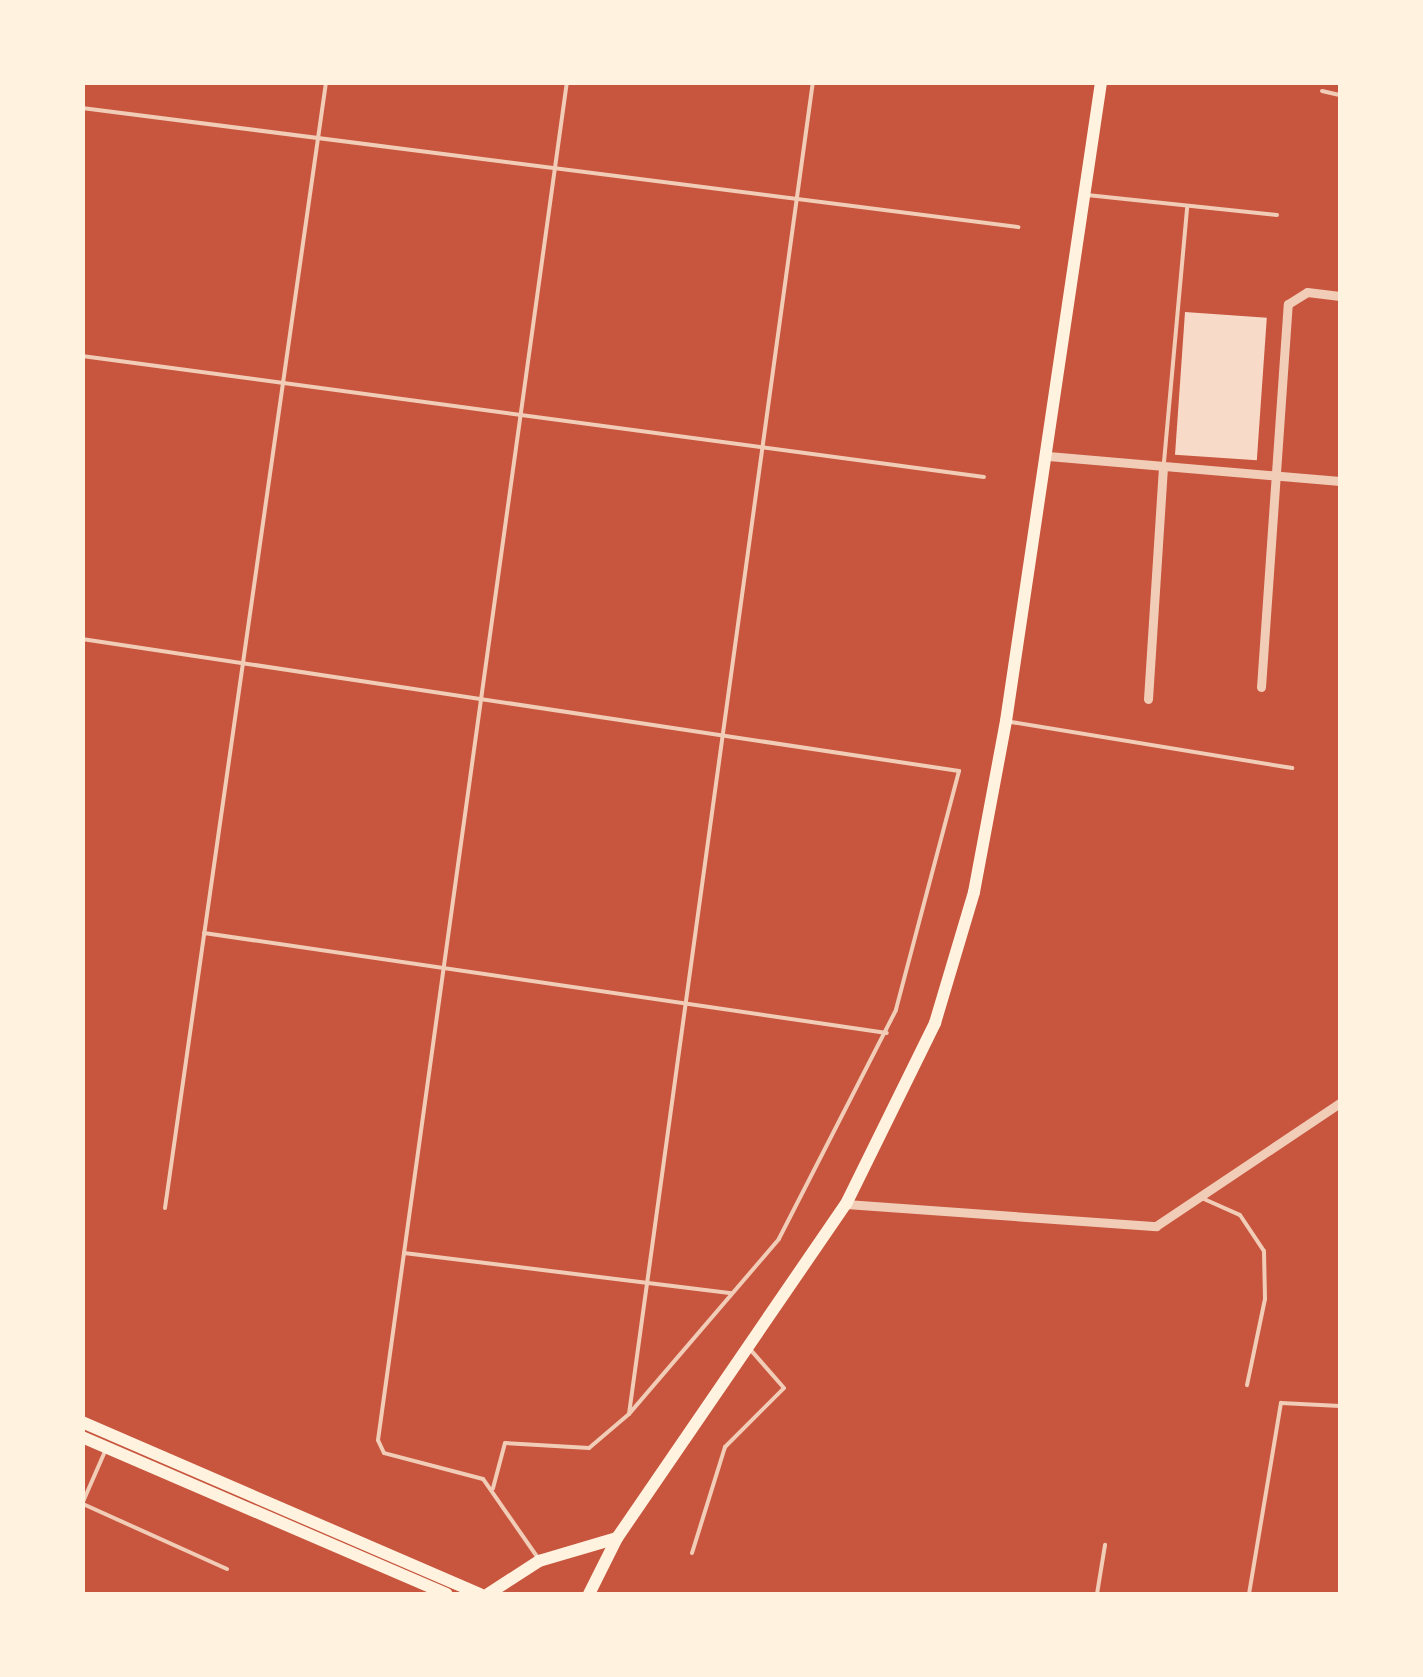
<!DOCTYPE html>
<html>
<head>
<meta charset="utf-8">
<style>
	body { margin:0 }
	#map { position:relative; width:1423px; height:1677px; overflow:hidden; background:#c8553d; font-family:"Roboto Condensed",sans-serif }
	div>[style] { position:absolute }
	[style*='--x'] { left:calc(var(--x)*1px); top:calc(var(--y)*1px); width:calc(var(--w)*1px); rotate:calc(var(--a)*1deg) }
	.building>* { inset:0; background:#f7dbc8; transform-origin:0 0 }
	.service>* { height:4px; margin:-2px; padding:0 2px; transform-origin:2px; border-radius:2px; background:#f1ccb7 }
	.minor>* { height:9px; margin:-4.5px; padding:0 4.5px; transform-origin:4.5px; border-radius:4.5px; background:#f1ccb7 }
	.secondary>* { height:12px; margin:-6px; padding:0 6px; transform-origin:6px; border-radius:6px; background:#fff3e0 }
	span { translate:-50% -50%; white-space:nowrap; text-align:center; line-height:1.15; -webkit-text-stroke:8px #fff3e0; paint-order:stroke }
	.frame { position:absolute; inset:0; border:85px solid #fff3e0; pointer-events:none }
</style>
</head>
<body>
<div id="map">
	<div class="building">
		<div style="left:1185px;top:312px;width:82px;height:143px;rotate:4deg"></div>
	</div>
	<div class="service">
		<div style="--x:1322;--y:91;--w:18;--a:13"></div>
		<div style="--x:82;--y:108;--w:944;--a:7.25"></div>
		<div style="--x:1087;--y:195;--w:191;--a:6"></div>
		<div style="--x:82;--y:356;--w:910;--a:7.64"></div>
		<div style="--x:1164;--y:462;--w:256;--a:-84.8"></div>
		<div style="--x:82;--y:639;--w:887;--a:8.56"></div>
		<div style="--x:959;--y:771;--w:247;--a:104.8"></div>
		<div style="--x:896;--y:1010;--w:257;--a:117.1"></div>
		<div style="--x:779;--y:1239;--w:230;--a:130.6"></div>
		<div style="--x:629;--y:1414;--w:52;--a:139.6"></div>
		<div style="--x:589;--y:1448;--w:84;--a:-176.6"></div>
		<div style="--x:505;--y:1443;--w:47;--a:104.9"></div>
		<div style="--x:1011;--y:722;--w:285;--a:9.3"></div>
		<div style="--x:204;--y:933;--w:690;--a:8.33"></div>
		<div style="--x:1204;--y:1199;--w:39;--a:24"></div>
		<div style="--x:1240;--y:1215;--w:43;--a:56.3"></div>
		<div style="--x:1264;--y:1251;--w:48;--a:88.8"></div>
		<div style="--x:1265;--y:1299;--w:88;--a:101.8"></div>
		<div style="--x:165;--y:1208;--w:1137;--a:-81.86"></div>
		<div style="--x:404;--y:1253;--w:330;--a:7"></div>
		<div style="--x:629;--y:1414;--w:1345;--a:-82.14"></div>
		<div style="--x:82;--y:1504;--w:60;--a:-66.4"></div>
		<div style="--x:83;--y:1504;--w:158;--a:24.3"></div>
		<div style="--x:692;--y:1553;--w:111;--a:-72.7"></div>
		<div style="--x:725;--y:1447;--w:83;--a:-45"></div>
		<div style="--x:784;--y:1388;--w:53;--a:-131.2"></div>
		<div style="--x:538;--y:1558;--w:96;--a:-124.8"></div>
		<div style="--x:483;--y:1479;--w:102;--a:-165.3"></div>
		<div style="--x:384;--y:1453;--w:14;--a:-115"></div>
		<div style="--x:378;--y:1440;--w:1371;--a:-82.08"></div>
		<div style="--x:1097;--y:1594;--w:50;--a:-80.7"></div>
		<div style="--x:1249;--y:1594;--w:194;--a:-80.5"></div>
		<div style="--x:1281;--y:1403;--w:59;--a:2.9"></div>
	</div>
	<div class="minor">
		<div style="--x:1048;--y:456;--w:293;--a:4.9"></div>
		<div style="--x:1261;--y:687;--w:384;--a:-86"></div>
		<div style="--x:1288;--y:304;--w:22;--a:-32"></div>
		<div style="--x:1307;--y:292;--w:33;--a:7"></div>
		<div style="--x:1148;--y:699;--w:232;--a:-86.3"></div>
		<div style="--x:846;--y:1204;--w:311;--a:4.1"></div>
		<div style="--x:1156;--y:1226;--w:221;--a:-33.8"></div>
	</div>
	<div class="secondary">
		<div style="--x:82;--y:1422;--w:434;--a:23.4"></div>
		<div style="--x:82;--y:1437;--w:397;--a:23.3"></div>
		<div style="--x:488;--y:1594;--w:61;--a:-32.9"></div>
		<div style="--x:539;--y:1561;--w:81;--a:-16.4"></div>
		<div style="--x:589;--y:1594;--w:63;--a:-63.4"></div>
		<div style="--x:617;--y:1538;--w:405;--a:-55.6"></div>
		<div style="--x:846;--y:1204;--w:202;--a:-63.8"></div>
		<div style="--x:935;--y:1023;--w:137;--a:-73.4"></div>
		<div style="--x:974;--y:892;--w:174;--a:-79.4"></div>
		<div style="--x:1006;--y:721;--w:646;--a:-81.54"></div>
	</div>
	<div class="frame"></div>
</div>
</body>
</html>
